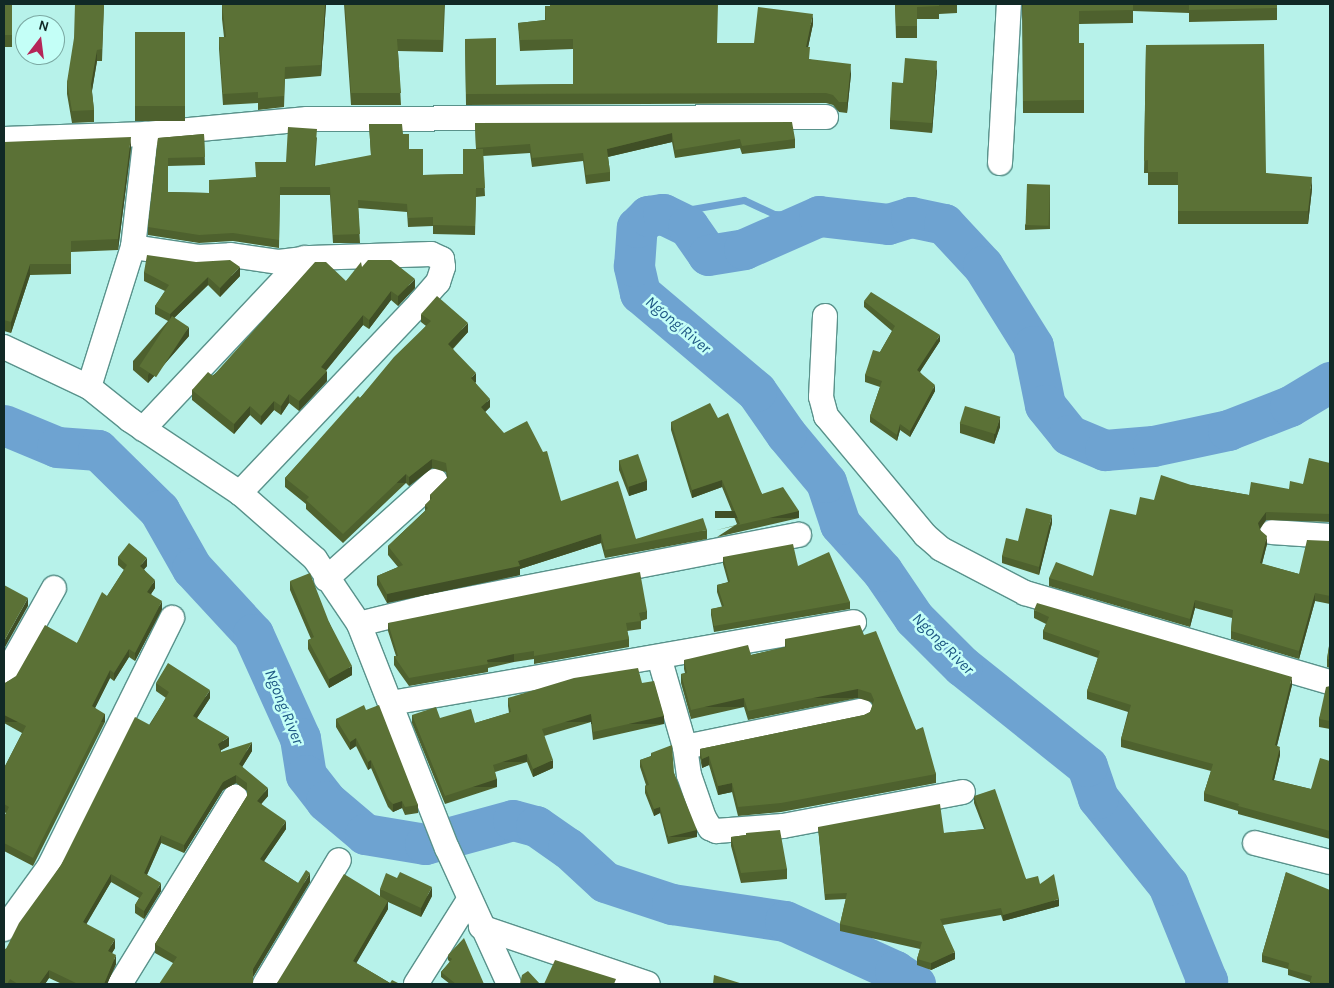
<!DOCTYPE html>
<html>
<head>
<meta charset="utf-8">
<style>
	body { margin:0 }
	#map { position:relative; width:1334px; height:988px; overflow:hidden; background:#b7f2ea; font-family:Karla,sans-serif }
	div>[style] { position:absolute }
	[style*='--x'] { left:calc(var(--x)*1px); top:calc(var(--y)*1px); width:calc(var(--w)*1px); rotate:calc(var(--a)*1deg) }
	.stream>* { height:7px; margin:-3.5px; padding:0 3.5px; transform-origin:3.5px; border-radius:3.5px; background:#6ea3d1 }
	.river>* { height:41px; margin:-20.5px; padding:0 20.5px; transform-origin:20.5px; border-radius:20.5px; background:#6ea3d1 }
	.roads { filter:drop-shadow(1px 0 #59928b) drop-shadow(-1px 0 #59928b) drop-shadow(0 1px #59928b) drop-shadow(0 -1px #59928b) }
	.street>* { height:24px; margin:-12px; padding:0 12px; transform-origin:12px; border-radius:12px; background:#fff }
	.wall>* { inset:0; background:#4e612e; transform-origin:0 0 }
	.shaded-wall>* { inset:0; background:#404f26; transform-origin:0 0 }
	.building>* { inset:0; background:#5b7136; transform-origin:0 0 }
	span { translate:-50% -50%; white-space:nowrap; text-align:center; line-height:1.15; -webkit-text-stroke:5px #c4fff7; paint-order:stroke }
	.water-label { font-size:16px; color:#1d5784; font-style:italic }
	.frame { position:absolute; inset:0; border:5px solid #112926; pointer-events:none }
	.north { position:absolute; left:15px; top:15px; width:50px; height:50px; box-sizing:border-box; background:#c4fff7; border:1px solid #7ca9a3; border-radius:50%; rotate:15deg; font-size:14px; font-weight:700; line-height:20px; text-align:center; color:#112926 }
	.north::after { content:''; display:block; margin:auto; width:18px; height:22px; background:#b52658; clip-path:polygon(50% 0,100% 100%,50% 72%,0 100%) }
</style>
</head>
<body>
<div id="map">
	<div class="stream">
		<div style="--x:663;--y:214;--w:82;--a:-9.8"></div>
		<div style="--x:744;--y:200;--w:33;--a:25"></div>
		<div style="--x:774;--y:214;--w:45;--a:2.5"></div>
	</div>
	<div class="river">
		<div style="--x:4;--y:425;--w:57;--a:22.5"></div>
		<div style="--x:57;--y:447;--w:41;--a:4.2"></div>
		<div style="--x:98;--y:450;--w:86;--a:44.5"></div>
		<div style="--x:159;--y:510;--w:67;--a:60.4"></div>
		<div style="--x:192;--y:568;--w:90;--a:47.3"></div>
		<div style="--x:253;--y:634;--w:114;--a:65.7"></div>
		<div style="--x:300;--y:738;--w:37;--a:81"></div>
		<div style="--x:306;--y:775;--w:33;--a:52"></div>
		<div style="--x:326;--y:801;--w:51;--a:40.2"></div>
		<div style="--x:365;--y:834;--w:61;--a:9.5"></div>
		<div style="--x:425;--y:844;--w:91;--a:-15.3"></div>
		<div style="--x:513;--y:820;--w:24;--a:15"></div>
		<div style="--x:536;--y:826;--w:39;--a:35"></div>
		<div style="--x:568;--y:848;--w:50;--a:42.6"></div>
		<div style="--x:605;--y:882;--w:71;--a:18.2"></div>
		<div style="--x:672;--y:904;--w:114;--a:8.6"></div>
		<div style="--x:785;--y:921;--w:121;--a:24.4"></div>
		<div style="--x:895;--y:971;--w:24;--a:33"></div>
		<div style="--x:1205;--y:984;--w:4;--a:-56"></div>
		<div style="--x:1207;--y:981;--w:104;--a:-112.1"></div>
		<div style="--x:1168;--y:885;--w:112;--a:-128.8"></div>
		<div style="--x:1098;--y:798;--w:34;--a:-109"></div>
		<div style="--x:1087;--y:766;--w:160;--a:-141.3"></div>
		<div style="--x:962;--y:666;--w:68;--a:-135"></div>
		<div style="--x:914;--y:618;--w:57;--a:-124.2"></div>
		<div style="--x:882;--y:571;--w:63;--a:-131.8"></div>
		<div style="--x:840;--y:524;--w:44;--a:-108.4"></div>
		<div style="--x:826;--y:482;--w:62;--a:-129.8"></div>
		<div style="--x:786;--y:434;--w:52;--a:-124.9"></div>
		<div style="--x:756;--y:391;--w:152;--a:-139.8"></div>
		<div style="--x:640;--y:293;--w:28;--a:-103"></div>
		<div style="--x:634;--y:266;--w:39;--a:-86"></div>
		<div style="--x:637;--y:227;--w:16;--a:-45"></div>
		<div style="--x:648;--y:216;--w:15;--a:-8"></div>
		<div style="--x:663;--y:214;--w:28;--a:26"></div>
		<div style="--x:688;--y:226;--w:35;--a:55"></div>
		<div style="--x:708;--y:255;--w:36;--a:-9"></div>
		<div style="--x:744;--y:249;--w:82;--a:-23.7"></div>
		<div style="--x:819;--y:216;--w:69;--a:6.6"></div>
		<div style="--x:888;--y:224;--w:24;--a:-17"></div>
		<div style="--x:911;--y:217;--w:34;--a:12"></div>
		<div style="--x:944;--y:224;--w:57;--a:47.1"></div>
		<div style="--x:983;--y:266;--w:94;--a:58"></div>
		<div style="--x:1033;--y:346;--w:60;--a:78.5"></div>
		<div style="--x:1045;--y:405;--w:38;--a:51"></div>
		<div style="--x:1069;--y:435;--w:39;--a:23"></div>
		<div style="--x:1105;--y:450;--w:48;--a:-4.8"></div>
		<div style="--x:1153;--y:446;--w:77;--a:-12"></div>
		<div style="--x:1228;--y:430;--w:66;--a:-21.2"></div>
		<div style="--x:1290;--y:406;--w:47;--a:-31"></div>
	</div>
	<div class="roads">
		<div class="street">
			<div style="--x:4;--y:139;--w:142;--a:-2"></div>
			<div style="--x:146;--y:134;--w:162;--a:-5.3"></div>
			<div style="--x:307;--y:119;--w:519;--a:-0.22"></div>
			<div style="--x:1000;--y:163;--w:159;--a:-86.8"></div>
			<div style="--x:133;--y:247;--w:66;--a:8.7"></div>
			<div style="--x:198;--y:257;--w:33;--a:-3"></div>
			<div style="--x:231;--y:255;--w:49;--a:8.3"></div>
			<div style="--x:279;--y:262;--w:31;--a:-7"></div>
			<div style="--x:310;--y:258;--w:121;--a:-1.9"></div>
			<div style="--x:431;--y:254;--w:12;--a:24"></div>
			<div style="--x:442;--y:259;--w:8;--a:83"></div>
			<div style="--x:443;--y:267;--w:16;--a:108"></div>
			<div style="--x:438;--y:282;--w:28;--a:131"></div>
			<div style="--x:420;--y:303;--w:262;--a:133.5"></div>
			<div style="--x:825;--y:316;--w:81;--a:92.8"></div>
			<div style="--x:821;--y:397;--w:20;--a:75"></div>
			<div style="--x:826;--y:416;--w:155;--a:50.2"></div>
			<div style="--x:925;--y:535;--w:21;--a:41"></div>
			<div style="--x:941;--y:549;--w:95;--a:27.6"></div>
			<div style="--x:1025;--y:593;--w:318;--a:16.3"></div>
			<div style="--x:4;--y:347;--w:94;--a:25.2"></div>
			<div style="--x:89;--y:387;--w:53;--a:38.8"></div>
			<div style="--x:130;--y:420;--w:132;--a:33.6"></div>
			<div style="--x:240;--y:493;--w:100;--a:41.3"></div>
			<div style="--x:315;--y:559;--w:78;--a:55.9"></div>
			<div style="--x:359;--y:624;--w:241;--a:68.6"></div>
			<div style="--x:447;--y:848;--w:149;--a:65.5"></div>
			<div style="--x:89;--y:387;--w:147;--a:-72.6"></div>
			<div style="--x:133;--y:247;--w:114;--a:-83.4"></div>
			<div style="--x:143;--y:429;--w:235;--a:-46.7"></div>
			<div style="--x:1272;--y:532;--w:58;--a:3.9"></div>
			<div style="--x:326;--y:579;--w:147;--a:-42"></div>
			<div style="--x:359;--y:624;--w:70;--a:-14"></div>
			<div style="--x:427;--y:607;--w:379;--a:-11"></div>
			<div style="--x:659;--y:657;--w:94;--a:73.9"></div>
			<div style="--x:685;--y:747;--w:28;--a:82"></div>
			<div style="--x:689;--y:775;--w:46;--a:70.8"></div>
			<div style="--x:704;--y:818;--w:12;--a:59"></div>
			<div style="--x:710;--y:828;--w:7;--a:27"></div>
			<div style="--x:716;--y:831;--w:67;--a:-4.3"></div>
			<div style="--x:783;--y:826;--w:183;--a:-10.7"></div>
			<div style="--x:4;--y:677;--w:102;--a:-60.7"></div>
			<div style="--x:391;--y:703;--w:470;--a:-9.9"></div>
			<div style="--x:685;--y:747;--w:180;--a:-11.6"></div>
			<div style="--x:1255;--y:843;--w:77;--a:14.2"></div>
			<div style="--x:481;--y:927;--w:176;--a:18.8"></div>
			<div style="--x:4;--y:929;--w:77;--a:-54"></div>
			<div style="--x:49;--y:867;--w:278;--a:-63.7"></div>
			<div style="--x:120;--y:984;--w:220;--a:-58.4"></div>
			<div style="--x:265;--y:984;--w:144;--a:-59.2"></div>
			<div style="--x:416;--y:984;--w:99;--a:-57.8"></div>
		</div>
	</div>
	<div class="wall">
		<div style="left:4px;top:4px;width:8px;height:43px"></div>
		<div style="clip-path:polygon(104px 4px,102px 61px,97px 61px,92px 91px,94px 110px,94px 122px,72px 123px,67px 94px,67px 82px)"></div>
		<div style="clip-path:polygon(222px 4px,326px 4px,321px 76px,285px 79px,284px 107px,258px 110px,258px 103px,223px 105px,219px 49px,219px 37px,224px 37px,222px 19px)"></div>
		<div style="clip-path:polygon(344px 4px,445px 4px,443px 52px,398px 51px,401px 105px,351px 105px)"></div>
		<div style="clip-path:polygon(550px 4px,568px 4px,717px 43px,754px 43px,813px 24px,808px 47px,809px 59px,851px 74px,847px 113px,839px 112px,833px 105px,826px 103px,466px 105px,465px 39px,496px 85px,573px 84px,573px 49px,520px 51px,518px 23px,545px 20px,545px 6px,550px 6px)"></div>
		<div style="clip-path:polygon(895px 4px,996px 4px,995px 5px,957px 4px,957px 13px,939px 14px,939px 19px,917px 19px,917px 38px,896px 38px)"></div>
		<div style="clip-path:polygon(1022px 4px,1277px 4px,1277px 20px,1189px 22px,1189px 13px,1133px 11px,1133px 23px,1079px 24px,1079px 43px,1084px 43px,1084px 113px,1023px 113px)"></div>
		<div style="left:135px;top:32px;width:50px;height:89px"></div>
		<div style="clip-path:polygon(1146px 45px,1266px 173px,1312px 189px,1308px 224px,1178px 224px,1178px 185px,1148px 185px,1148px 173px,1144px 173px)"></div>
		<div style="clip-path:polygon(937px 70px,932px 133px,890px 129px,890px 120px,903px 83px)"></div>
		<div style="clip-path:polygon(475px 123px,795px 139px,795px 148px,742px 154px,740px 148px,675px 158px,672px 142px,608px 157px,610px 172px,610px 181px,586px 184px,583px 161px,532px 167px,530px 153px,483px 156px,485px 196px,476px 197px,475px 235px,433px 234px,433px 226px,408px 227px,407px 212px,358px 208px,360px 243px,333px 243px,330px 195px,280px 195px,279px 248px,233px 241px,199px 243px,148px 235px,148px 227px,158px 138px,204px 134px,205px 165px,168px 166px,168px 192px,209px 193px,256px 177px,286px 162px,317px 137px,315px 166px,371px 156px,369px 124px,403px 134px,409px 149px,423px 175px,463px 174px,476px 149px)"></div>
		<div style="clip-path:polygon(4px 142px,131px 148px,118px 250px,71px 252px,71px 274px,30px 275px,11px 333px,4px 331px)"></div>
		<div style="clip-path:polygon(1050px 185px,1050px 229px,1025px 230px,1025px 225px)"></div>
		<div style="clip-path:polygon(362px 267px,415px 288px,398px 306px,391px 300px,369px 329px,363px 325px,326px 370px,327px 381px,299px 411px,289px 403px,281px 415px,274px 410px,261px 425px,250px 415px,234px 434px,192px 400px,192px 390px,346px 281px)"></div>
		<div style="clip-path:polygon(144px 272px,240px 276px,220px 297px,208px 285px,174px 318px,189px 336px,148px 383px,133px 370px,133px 361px,168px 321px,155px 314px,155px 306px,165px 291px,144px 281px)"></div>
		<div style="clip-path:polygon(864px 301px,940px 341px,920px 372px,935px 391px,910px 437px,900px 430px,897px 441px,870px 422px,870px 416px,880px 387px,865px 382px,865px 375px,880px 352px,892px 331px,864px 307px)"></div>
		<div style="clip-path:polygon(421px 314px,468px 332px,453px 349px,476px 382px,475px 382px,490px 407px,485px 412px,561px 501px,636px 539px,707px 530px,707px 539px,605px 558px,601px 543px,520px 569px,520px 575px,387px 603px,377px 585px,377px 576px,398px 567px,388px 555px,388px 546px,425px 511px,425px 505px,430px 500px,430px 495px,447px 478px,446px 472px,432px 468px,409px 486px,406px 483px,343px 543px,306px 509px,306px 504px,285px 487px,285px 478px,360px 398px,426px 326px,421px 322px)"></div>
		<div style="clip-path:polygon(718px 418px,762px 494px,799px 518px,717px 537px,737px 524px,722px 487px,692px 498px,671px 430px,671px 422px)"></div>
		<div style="clip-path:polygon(960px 423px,1000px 427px,994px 444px,960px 433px)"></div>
		<div style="clip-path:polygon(619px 460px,647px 490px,629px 496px,619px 470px)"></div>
		<div style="clip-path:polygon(1330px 463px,1330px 522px,1266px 520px,1260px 529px,1267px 544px,1262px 564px,1299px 574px,1330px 541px,1330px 604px,1315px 601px,1299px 659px,1231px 639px,1231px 631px,1232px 618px,1195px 608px,1190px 627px,1049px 586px,1049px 578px,1093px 576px,1136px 515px,1154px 500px,1191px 485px,1249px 495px,1289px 489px,1303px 484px)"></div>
		<div style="clip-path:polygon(1052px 523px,1039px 575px,1002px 563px,1002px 556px,1018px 541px)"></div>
		<div style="clip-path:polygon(118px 557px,147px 566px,144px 569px,155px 588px,151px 594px,162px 609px,135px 661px,129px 657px,114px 681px,110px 678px,95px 708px,105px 722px,33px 866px,4px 851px,4px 817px,6px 813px,4px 812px,4px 768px,22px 733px,4px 723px,4px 682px,5px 683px,77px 643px,124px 570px,118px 565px)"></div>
		<div style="clip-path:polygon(723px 557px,798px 566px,850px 602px,850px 609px,714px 632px,711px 615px,711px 609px,722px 607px,717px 592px,717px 585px,728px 582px,723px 564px)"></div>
		<div style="clip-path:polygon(290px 581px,329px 622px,352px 675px,329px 688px,308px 649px,308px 640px,311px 639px,290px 590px)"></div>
		<div style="clip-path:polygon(1034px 610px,1292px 685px,1277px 746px,1280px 755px,1274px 780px,1311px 789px,1330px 761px,1330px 839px,1238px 814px,1238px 811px,1204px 801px,1204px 793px,1211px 771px,1121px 747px,1121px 739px,1128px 712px,1087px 699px,1087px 691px,1098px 658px,1043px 639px,1043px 631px,1046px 624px,1034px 618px)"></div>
		<div style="clip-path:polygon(647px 611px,647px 619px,641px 621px,641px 629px,627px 631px,629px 639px,629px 647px,534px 664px,534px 659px,514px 662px,488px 668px,488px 672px,409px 686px,394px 665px,394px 656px,396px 656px,388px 631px,388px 623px)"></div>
		<div style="clip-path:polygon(864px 635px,916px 730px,936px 774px,936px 783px,781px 812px,738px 816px,732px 792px,718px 795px,709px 765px,702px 768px,700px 758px,700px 749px,864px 715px,870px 712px,873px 705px,871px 702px,858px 698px,748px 720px,744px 707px,691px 719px,681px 683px,681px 674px,685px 673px,684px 669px,684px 660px,751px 655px,785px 647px,785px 639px)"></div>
		<div style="clip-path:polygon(1330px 640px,1330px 668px,1327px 667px,1327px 659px)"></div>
		<div style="clip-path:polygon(156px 683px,210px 698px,197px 718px,229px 746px,221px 750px,221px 752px,252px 751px,242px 767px,268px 796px,261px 804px,286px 829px,264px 861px,298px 883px,310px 882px,253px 977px,173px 963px,155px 953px,155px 944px,247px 796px,247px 791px,236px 783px,223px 790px,184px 853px,161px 843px,147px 875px,161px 891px,144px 919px,135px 913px,135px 905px,139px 898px,111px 882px,86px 924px,115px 948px,112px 953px,116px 964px,107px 984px,62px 984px,49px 978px,45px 984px,4px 984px,6px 949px,61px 865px,166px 698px,156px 691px)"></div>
		<div style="clip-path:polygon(642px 683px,664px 724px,593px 740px,591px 722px,544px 736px,553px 768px,533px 777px,527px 762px,495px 772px,497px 787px,445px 804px,412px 723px,412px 715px,475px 723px,509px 713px,508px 706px,508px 698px)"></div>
		<div style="clip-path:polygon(1330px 686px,1330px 729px,1319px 727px,1319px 719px)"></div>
		<div style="clip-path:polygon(366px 710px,418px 805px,418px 813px,405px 815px,402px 808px,393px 812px,388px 807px,371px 768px,368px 770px,356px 746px,350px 750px,336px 727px,336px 719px)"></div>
		<div style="clip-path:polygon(651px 753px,674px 773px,697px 837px,668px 844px,660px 813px,654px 816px,645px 793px,645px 786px,646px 785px,640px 767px,640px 760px,651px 756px)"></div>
		<div style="clip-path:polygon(974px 796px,1026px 879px,1040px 884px,1059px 906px,1003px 921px,1001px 915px,943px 925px,955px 959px,931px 970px,917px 965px,917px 959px,920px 949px,840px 931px,840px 924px,846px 899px,825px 900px,818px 827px,944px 833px,984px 829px,974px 803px)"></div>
		<div style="clip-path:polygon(746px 833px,787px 869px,787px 879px,741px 883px,731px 846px,731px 837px,746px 835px)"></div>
		<div style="clip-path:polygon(1286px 872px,1330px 984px,1310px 984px,1310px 982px,1288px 975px,1288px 969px,1262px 962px,1262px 955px)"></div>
		<div style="clip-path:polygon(380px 889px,432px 896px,421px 917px,388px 902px,388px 909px,356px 963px,390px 983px,277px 983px,380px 896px)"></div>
		<div style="clip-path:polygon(448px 955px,484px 984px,450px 984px,441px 977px,441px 972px,450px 962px,448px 960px)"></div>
	</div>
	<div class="shaded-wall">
		<div style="clip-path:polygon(325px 4px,326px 4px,321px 76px,321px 65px)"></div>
		<div style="clip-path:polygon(813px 14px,813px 24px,806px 57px,806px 47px)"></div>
		<div style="clip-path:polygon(97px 50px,97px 61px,91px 96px,91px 84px)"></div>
		<div style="clip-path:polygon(937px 61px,937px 70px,932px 133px,932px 123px)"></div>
		<div style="clip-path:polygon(851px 64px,851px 74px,847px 113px,847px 102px)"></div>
		<div style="clip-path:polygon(672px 133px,672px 142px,607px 157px,607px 149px)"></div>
		<div style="clip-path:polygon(131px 137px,131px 148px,118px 250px,118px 239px)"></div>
		<div style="clip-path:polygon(1312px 177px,1312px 189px,1308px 224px,1308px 211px)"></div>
		<div style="clip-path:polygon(30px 264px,30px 275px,11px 333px,11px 322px)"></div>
		<div style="clip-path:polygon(240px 267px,240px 276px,220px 297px,220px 288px)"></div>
		<div style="clip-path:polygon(208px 277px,208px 285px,170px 322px,170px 314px)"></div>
		<div style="clip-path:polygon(415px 279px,415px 288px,398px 306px,398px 296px)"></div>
		<div style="clip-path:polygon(391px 291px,391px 300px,369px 329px,369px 320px)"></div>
		<div style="clip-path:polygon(363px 315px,363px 325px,321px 377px,321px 367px)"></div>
		<div style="clip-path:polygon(468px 323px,468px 332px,448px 353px,448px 344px)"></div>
		<div style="clip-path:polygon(189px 327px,189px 336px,148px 383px,148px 375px)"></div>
		<div style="clip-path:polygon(940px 335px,940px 341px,917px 376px,917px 370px)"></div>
		<div style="clip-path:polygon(327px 371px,327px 381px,299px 411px,299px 401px)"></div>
		<div style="clip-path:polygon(476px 373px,476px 382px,471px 387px,471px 378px)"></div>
		<div style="clip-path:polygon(935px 385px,935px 391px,910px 437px,910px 431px)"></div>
		<div style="clip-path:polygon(289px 394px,289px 403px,281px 415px,281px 406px)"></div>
		<div style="clip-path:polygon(490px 399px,490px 407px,481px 416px,481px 407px)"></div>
		<div style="clip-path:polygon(274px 401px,274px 410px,261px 425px,261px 416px)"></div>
		<div style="clip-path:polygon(250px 406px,250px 415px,234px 434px,234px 424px)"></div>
		<div style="clip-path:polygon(1000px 417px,1000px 427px,994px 444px,994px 435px)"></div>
		<div style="clip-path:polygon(900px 424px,900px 430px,897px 441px,897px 435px)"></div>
		<div style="clip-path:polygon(432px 459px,432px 468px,409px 486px,409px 477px)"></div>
		<div style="left:406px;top:474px;width:9px;height:87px;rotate:90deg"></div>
		<div style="clip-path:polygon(647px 480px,647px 490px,629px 496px,629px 486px)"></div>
		<div style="clip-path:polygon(722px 480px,722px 487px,692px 498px,692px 490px)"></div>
		<div style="left:799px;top:511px;width:7px;height:84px;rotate:90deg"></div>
		<div style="clip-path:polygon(1266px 512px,1266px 520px,1258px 531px,1258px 523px)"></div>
		<div style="clip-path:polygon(1052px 515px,1052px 523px,1039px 575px,1039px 567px)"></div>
		<div style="clip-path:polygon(601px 534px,601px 543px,520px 569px,520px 575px,387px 603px,387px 594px,518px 561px)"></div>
		<div style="clip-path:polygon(1267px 536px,1267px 544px,1260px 571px,1260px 563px)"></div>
		<div style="clip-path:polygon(147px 558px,147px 566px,140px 574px,140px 566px)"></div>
		<div style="clip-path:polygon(155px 580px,155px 588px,147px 600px,147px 592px)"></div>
		<div style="clip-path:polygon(1315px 593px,1315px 601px,1299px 659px,1299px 651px)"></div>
		<div style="clip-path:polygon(28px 598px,28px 606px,4px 649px,4px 641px)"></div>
		<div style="clip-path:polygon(1195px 600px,1195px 608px,1190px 627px,1190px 619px)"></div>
		<div style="clip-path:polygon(162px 601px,162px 609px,135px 661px,135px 653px)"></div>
		<div style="clip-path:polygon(129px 649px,129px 657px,114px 681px,114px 673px)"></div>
		<div style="left:514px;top:654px;width:8px;height:28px;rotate:90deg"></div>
		<div style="clip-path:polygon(352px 666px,352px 675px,329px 688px,329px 679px)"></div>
		<div style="clip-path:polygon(110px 670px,110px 678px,92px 714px,92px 706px)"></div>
		<div style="clip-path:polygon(1292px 677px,1292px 685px,1275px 753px,1275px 745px)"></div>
		<div style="left:858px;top:689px;width:9px;height:112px;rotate:90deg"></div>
		<div style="clip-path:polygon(210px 690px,210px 698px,193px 724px,193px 716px)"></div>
		<div style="left:744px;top:698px;width:9px;height:54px;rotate:90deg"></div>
		<div style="left:105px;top:714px;width:8px;height:161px;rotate:90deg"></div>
		<div style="left:591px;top:714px;width:8px;height:51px;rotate:90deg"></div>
		<div style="left:664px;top:716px;width:8px;height:73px;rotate:90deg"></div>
		<div style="clip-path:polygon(229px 737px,229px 746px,218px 752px,218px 744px)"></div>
		<div style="clip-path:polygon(356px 738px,356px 746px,350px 750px,350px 742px)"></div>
		<div style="clip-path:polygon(252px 742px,252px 751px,239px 772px,239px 764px)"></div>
		<div style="clip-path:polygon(1280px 747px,1280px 755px,1272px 788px,1272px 780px)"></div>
		<div style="left:527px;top:754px;width:8px;height:36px;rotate:90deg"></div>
		<div style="clip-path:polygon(709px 756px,709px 765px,702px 768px,702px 759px)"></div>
		<div style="clip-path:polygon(371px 760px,371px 768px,368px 770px,368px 762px)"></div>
		<div style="clip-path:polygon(553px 760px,553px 768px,533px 777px,533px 769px)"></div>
		<div style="clip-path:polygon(236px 775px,236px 783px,223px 790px,184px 853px,184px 845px,223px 782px)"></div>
		<div style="left:497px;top:779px;width:8px;height:55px;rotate:90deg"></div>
		<div style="clip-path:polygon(732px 783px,732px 792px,718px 795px,718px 786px)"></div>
		<div style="clip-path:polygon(268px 788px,268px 796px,257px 809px,257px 801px)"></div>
		<div style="clip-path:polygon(402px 801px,402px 808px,393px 812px,393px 804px)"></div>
		<div style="clip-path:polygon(660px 807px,660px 813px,654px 816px,654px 809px)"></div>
		<div style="clip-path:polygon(286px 821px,286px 829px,260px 867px,260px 859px)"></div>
		<div style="left:697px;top:830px;width:7px;height:30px;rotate:90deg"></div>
		<div style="clip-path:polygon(161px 835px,161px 843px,144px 881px,144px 873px)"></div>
		<div style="clip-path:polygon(310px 873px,310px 882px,253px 977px,253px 969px)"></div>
		<div style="clip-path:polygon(111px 874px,111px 882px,83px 930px,83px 922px)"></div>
		<div style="clip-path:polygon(161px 883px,161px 891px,144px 919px,144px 911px)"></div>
		<div style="clip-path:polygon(432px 887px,432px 896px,421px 917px,421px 908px)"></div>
		<div style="clip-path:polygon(1059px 899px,1059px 906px,1003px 921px,1003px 915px)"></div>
		<div style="clip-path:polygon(388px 901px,388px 909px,353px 969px,353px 961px)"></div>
		<div style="clip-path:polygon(115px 939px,115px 948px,108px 960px,108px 951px)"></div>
		<div style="clip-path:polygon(955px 952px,955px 959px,931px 970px,931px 963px)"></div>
		<div style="clip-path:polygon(116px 955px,116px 964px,107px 984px,104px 984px)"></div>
		<div style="clip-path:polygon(49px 970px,49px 978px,45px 984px,39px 984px)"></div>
	</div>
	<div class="building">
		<div style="left:4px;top:4px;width:8px;height:31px"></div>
		<div style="clip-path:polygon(75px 4px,104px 4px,102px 49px,97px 50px,91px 84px,94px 110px,72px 111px,67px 82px,74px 38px)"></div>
		<div style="clip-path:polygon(222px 4px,325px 4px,321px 65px,285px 67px,284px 96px,258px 98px,258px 92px,223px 94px,219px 37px,226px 37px)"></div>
		<div style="clip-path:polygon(345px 4px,444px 4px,443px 40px,397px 39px,401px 93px,351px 93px)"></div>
		<div style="clip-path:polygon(550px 4px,718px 4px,717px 43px,754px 43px,758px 7px,813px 14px,806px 47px,810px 47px,809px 59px,851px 64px,847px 102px,839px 102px,833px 95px,826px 93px,466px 94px,465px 39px,496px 38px,496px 85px,573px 84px,573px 39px,520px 40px,518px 23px,546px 20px,545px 6px,550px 6px)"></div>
		<div style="clip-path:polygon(895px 4px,939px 4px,939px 6px,917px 7px,917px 26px,896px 26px)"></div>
		<div style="clip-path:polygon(1023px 4px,1133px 4px,1133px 10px,1079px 11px,1079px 43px,1084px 43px,1084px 100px,1023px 101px)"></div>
		<div style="clip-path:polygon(1189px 4px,1277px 4px,1277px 8px,1189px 10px)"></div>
		<div style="left:135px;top:32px;width:50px;height:74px"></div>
		<div style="clip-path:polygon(1264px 44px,1266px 173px,1312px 177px,1308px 211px,1178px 211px,1178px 172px,1148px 172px,1148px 160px,1144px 161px,1146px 45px)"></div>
		<div style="clip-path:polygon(905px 58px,937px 61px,932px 123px,890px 120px,892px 82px,903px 83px)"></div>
		<div style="clip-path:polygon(792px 122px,795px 139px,742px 146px,740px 139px,675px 150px,672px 133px,607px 149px,610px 172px,586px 175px,583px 153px,532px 158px,530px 144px,476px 148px,475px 123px)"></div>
		<div style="clip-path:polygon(369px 124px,402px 124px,403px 134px,409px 134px,409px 149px,423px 149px,423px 175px,463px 174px,463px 149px,483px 149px,485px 188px,476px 188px,475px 226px,433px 225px,433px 217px,408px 218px,407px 204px,358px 200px,360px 234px,333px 235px,330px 187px,280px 187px,279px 240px,233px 233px,199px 235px,148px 227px,158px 138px,204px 134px,205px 157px,168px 158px,168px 192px,209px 193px,209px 180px,256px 177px,255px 162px,286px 162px,288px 127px,317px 129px,314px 166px,371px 155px)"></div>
		<div style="clip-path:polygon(131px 137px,118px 239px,71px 241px,71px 264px,30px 264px,11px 322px,4px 320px,4px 142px)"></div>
		<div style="left:1027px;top:184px;width:23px;height:41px;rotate:2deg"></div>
		<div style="clip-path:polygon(147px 255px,196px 262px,230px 260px,240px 267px,220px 288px,208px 277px,170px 314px,155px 306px,169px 285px,144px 272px)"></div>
		<div style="clip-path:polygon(368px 260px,391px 260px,415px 279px,398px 296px,391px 291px,369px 320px,363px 315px,321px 367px,327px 371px,299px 401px,289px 394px,281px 406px,274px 401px,261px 416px,250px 406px,234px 424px,192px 390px,208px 372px,213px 376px,315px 262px,326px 262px,346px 281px,361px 262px,362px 267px)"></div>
		<div style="clip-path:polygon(871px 292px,940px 335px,917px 370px,935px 385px,910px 431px,900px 424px,897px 435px,870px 416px,882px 381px,865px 375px,873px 350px,880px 352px,895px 326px,864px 301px)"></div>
		<div style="clip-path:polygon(437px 296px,468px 323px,448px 344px,476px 373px,471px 378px,490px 399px,481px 407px,504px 433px,527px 421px,543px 452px,547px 451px,561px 501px,618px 481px,636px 539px,703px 518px,707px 530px,605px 550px,601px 534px,518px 561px,520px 566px,387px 594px,377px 576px,403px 565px,388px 546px,428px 508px,425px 505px,432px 498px,430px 495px,448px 477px,446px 463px,432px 459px,409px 477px,406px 474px,343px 534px,306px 500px,309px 497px,285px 478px,358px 396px,360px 398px,394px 357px,431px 321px,421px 314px)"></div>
		<div style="left:172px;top:316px;width:20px;height:60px;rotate:33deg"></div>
		<div style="clip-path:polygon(710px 403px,718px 418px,728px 413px,762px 494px,783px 487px,799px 511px,717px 530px,740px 524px,722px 480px,692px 490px,671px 422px)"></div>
		<div style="left:965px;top:406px;width:37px;height:18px;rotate:17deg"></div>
		<div style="left:638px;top:454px;width:28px;height:20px;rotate:71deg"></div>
		<div style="clip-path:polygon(1309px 458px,1330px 463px,1330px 514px,1266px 512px,1258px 523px,1260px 530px,1267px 536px,1260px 563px,1299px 574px,1307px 540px,1330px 541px,1330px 596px,1315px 593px,1299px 651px,1231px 631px,1233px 610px,1195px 600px,1190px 619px,1049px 578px,1056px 562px,1093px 576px,1110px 509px,1136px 515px,1140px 497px,1154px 500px,1161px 475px,1191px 485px,1249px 495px,1251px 482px,1289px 489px,1290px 481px,1303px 484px)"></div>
		<div style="clip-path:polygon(1026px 508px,1052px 515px,1039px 567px,1002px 556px,1006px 538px,1018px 541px)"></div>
		<div style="clip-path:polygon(129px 543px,147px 558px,140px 566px,155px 580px,147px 592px,162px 601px,135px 653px,129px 649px,114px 673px,110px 670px,92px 706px,105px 714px,33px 858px,4px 843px,4px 817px,9px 807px,4px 804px,4px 768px,26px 726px,4px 715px,4px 682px,5px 683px,16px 676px,45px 625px,77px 643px,102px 592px,107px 596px,127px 565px,118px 557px)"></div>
		<div style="clip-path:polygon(793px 544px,798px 566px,829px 552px,850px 602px,714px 626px,711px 609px,724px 606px,717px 585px,730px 582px,723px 557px)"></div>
		<div style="clip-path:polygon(640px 572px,647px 611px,639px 613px,641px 621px,626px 623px,629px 639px,534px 656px,534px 651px,514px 654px,487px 660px,488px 664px,409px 678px,394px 656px,398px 656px,388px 623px)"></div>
		<div style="clip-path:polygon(310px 573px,329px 622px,352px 666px,329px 679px,308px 640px,314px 637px,290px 581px)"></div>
		<div style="clip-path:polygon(4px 585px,28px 598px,4px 641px)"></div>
		<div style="clip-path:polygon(1037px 603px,1292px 677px,1275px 745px,1280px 747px,1272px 780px,1311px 789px,1320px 758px,1330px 761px,1330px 831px,1238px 806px,1239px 804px,1204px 793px,1213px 764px,1121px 739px,1131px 705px,1087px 691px,1100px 651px,1043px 631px,1049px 617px,1034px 610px)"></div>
		<div style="clip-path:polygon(860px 625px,864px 635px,876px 631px,916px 730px,923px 727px,936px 774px,781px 803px,738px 807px,732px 783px,718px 786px,709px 756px,702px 759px,700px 749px,864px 715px,870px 712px,874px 700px,871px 693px,858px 689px,748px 711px,744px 698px,691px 710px,681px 674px,687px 673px,684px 660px,748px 645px,751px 655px,786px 647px,785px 639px)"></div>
		<div style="clip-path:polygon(1330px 640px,1330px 660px,1327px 659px)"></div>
		<div style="clip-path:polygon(168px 663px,210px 690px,193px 716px,229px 737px,218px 744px,221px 752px,252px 742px,239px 764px,268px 788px,257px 801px,286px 821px,260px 859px,298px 883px,306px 870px,310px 873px,253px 969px,253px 983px,256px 984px,159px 984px,177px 957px,155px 944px,247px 796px,247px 783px,236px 775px,223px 782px,184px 845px,161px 835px,144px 873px,161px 883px,144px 911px,135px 905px,143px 893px,111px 874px,83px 922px,115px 939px,108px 951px,116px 955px,104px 984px,78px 984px,49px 970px,39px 984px,18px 984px,10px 979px,7px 984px,4px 984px,4px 948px,6px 949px,19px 923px,61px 865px,135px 717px,150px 725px,169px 692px,156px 683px)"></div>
		<div style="clip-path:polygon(638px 668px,642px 683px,654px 681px,664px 716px,593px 732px,591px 714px,542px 729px,553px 760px,533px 769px,527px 754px,493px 765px,497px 779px,445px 796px,412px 715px,436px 707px,440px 718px,471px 709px,475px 723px,511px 712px,508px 698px,574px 678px)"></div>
		<div style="clip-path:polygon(1330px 686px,1330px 721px,1319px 719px,1326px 687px)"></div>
		<div style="clip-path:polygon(364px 705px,366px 710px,379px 705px,418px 805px,405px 807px,402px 801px,393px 804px,388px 799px,371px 760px,368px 762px,356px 738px,350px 742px,336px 719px)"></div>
		<div style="clip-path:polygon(672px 745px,674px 773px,697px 830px,668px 837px,660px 807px,654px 809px,645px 786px,649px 785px,640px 760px,652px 756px,651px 753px)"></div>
		<div style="clip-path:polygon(995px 789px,1026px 879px,1038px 876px,1040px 884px,1054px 874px,1059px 899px,1003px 915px,1001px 908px,940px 919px,955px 952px,931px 963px,917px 959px,922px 942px,840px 924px,847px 893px,825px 894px,818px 827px,940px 804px,944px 833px,986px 829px,974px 796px)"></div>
		<div style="clip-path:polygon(780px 830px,787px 869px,741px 873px,731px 837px,746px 835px,746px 833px)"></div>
		<div style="clip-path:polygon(400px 872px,432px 887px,421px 908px,380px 889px,386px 873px,397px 878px)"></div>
		<div style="clip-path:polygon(1286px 872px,1330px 890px,1330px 984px,1317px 984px,1310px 982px,1312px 976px,1288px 969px,1289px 963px,1262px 955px)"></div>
		<div style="clip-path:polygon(344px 874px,388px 901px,353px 961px,390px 983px,392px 980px,400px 984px,274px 984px,277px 983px)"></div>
		<div style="clip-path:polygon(464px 938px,484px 984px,456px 984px,441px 972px,452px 959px,448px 955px)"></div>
		<div style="clip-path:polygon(555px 960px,616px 979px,614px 984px,544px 984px)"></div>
		<div style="clip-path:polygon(528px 971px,540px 984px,519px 984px,520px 984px,522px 975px)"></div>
		<div style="clip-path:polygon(714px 975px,743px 984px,713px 984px)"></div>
	</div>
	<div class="water-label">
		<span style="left:678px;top:325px;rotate:40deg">Ngong River</span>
		<span style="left:943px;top:644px;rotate:45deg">Ngong River</span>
		<span style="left:284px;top:707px;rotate:68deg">Ngong River</span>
	</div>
	<div class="frame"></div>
	<div class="north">N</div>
</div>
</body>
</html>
